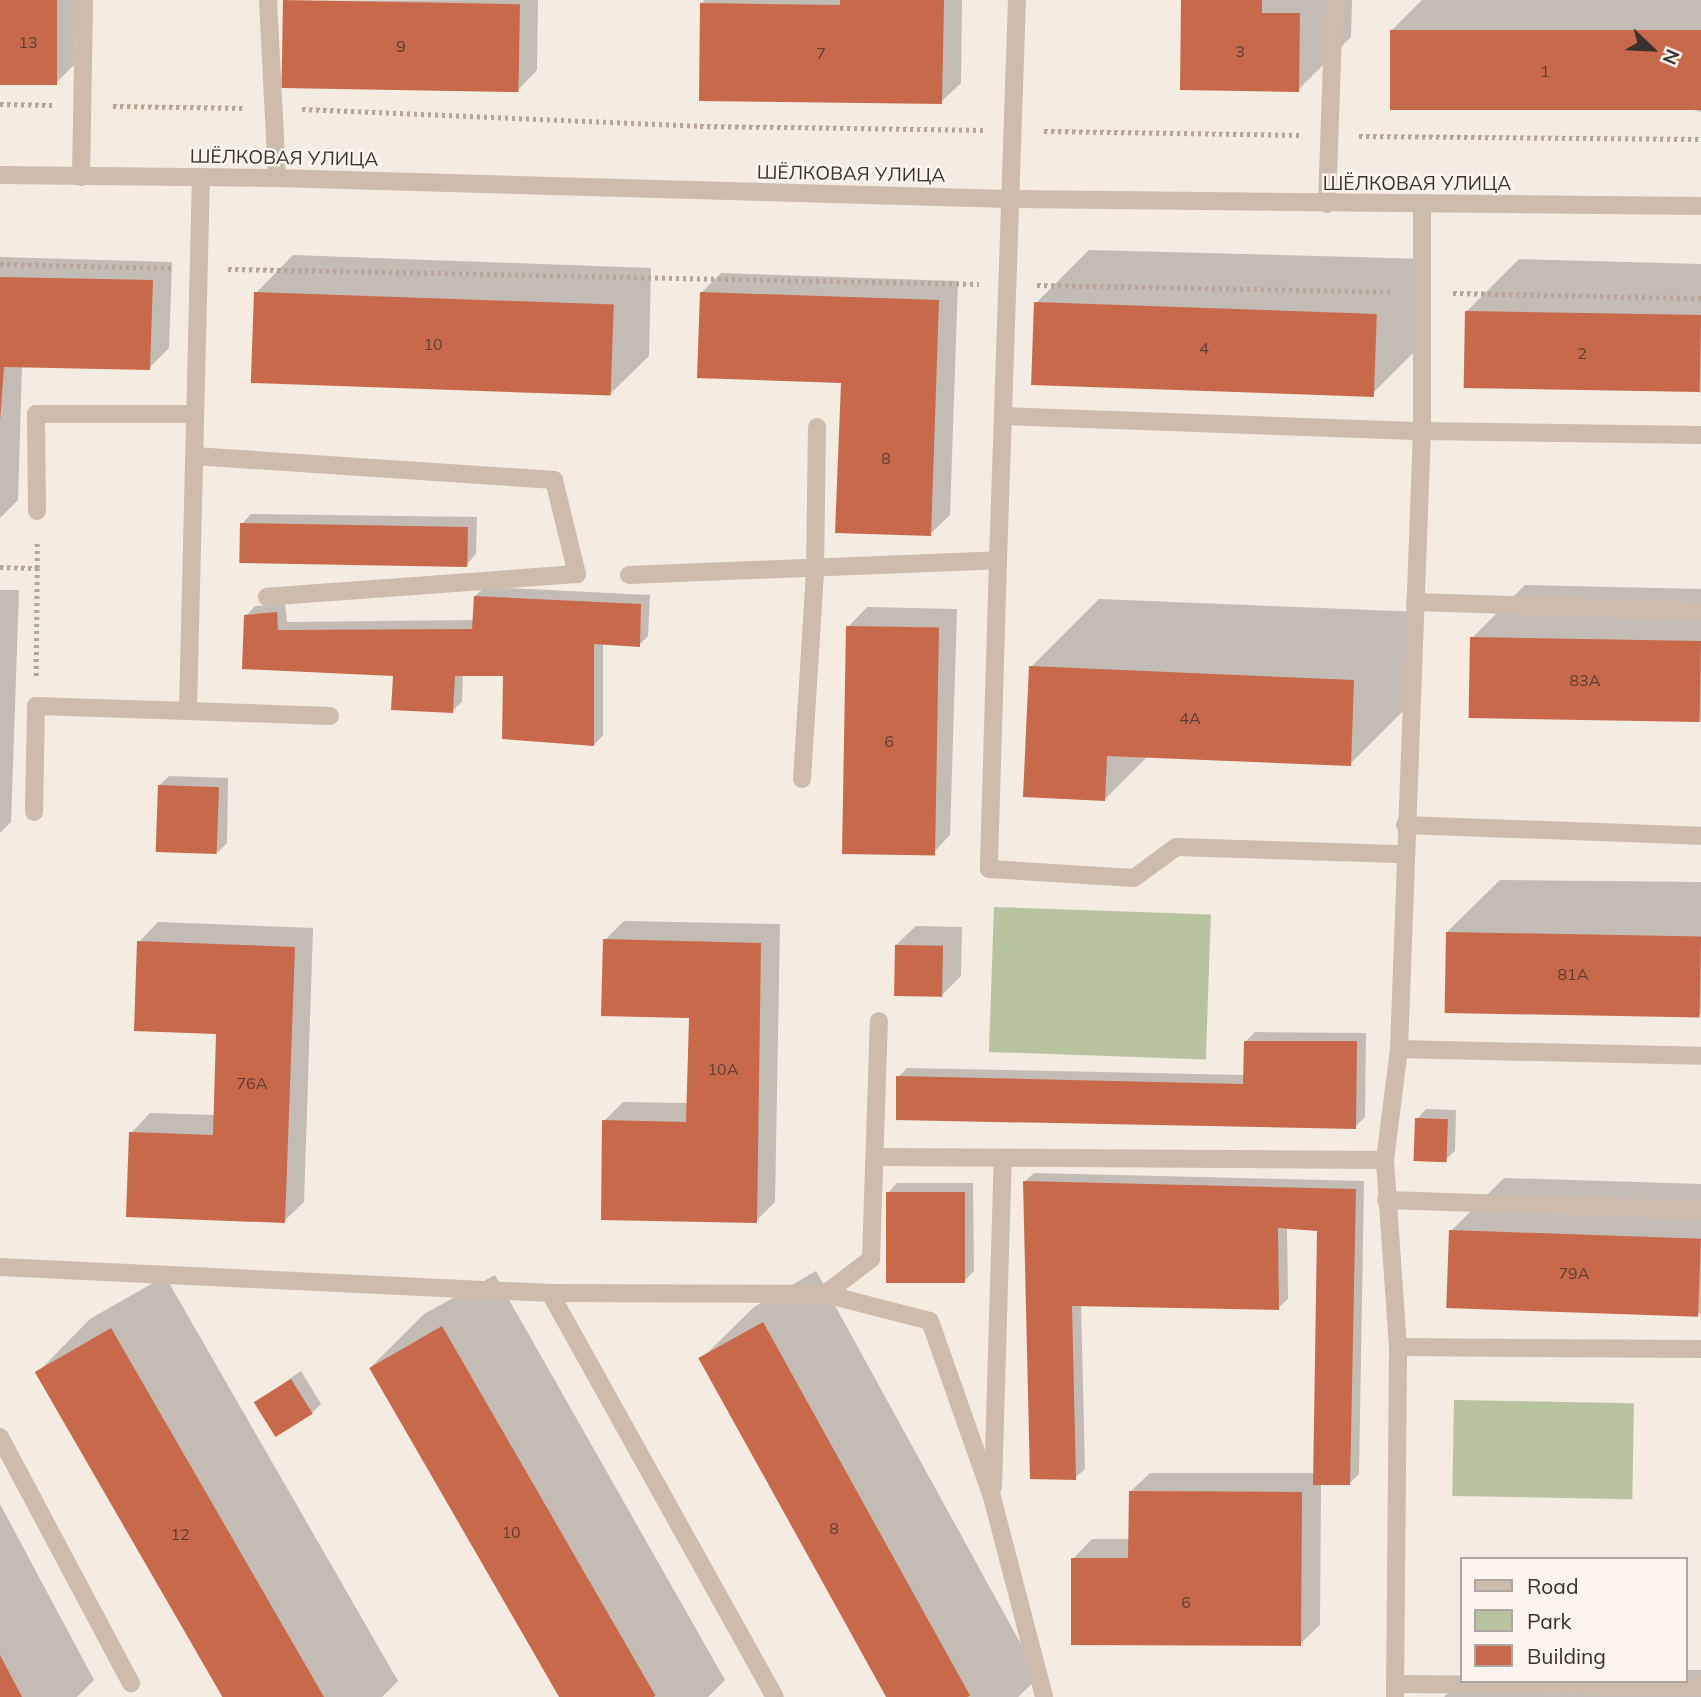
<!DOCTYPE html>
<html>
<head>
<meta charset="utf-8">
<style>
	body { margin:0 }
	#map { position:relative; width:1701px; height:1697px; overflow:hidden; background:#f4ebe1; font-family:Mulish,sans-serif }
	div>[style] { position:absolute }
	[style*='--x'] { left:calc(var(--x)*1px); top:calc(var(--y)*1px); width:calc(var(--w)*1px); rotate:calc(var(--a)*1deg) }
	.green>* { inset:0; background:#b8c4a0; transform-origin:0 0 }
	.shadow>* { inset:0; background:#0003 }
	.building>* { inset:0; background:#c8694b; transform-origin:0 0 }
	.path>* { height:4.5px; margin-top:-2.25px; transform-origin:0; background:repeating-linear-gradient(90deg,#b9a596 0 3.5px,transparent 0 7px) }
	.service>* { height:18px; margin:-9px; padding:0 9px; transform-origin:9px; border-radius:9px; background:#cdbbac }
	.tertiary>* { height:18px; margin:-9px; padding:0 9px; transform-origin:9px; border-radius:9px; background:#cdbbac }
	span { translate:-50% -50%; white-space:nowrap; text-align:center; line-height:1.15; -webkit-text-stroke:5px #fbf5ee; paint-order:stroke }
	.number-label { font-size:16px; color:#5e3e33 }
	.number-label span { -webkit-text-stroke-width:0 }
	.street-label { font-size:19px; color:#3b302b }
	.legend { position:absolute; left:1460px; top:1557px; width:228px; height:126px; box-sizing:border-box; background:#fbf5ee; border:2px solid #aea6a0; margin:0; padding:9px 12px; list-style:none; font-size:21px; color:#3b302b }
	.legend li { display:flex; align-items:center; gap:14px; height:35px }
	.legend b { width:35px; border:2px solid #aea6a0 }
	.north { position:absolute; left:1617px; top:14px; width:70px; height:70px; -webkit-text-stroke:5px #fbf5ee; paint-order:stroke; rotate:113deg; font-size:19px; font-weight:700; line-height:28px; text-align:center; color:#3b302b }
	.north::after { content:''; display:block; margin:auto; width:24px; height:32px; background:#3b302b; clip-path:polygon(50% 0,100% 100%,50% 72%,0 100%) }
</style>
</head>
<body>
<div id="map">
	<div class="green">
		<div style="left:994px;top:907px;width:217px;height:145px;rotate:2deg"></div>
		<div style="left:1454px;top:1400px;width:180px;height:96px;rotate:1deg"></div>
	</div>
	<div class="shadow">
		<div style="clip-path:polygon(0 0,76px 0,74px 65px,55px 84px,0 83px)"></div>
		<div style="clip-path:polygon(538px 0,537px 70px,518px 90px,285px 1px)"></div>
		<div style="clip-path:polygon(705px 0,962px 0,961px 83px,941px 102px,702px 3px)"></div>
		<div style="clip-path:polygon(1182px 0,1352px 0,1351px 37px,1298px 90px)"></div>
		<div style="clip-path:polygon(1422px 0,1701px 0,1701px 112px,1392px 30px)"></div>
		<div style="clip-path:polygon(1089px 250px,1429px 259px,1427px 339px,1374px 392px,1036px 303px)"></div>
		<div style="clip-path:polygon(293px 255px,651px 268px,649px 356px,611px 393px,256px 293px)"></div>
		<div style="clip-path:polygon(0 257px,172px 262px,169px 348px,149px 368px,22px 366px,18px 500px,0 518px)"></div>
		<div style="clip-path:polygon(1519px 259px,1701px 264px,1701px 393px,1466px 312px)"></div>
		<div style="clip-path:polygon(721px 273px,958px 281px,950px 515px,930px 534px,842px 381px,701px 293px)"></div>
		<div style="clip-path:polygon(251px 514px,477px 517px,476px 554px,467px 564px,242px 524px)"></div>
		<div style="clip-path:polygon(1525px 585px,1701px 589px,1701px 721px,1472px 638px)"></div>
		<div style="clip-path:polygon(485px 587px,650px 595px,648px 636px,639px 645px,603px 643px,603px 735px,594px 745px,504px 674px,463px 674px,462px 702px,452px 711px,395px 675px,243px 668px,246px 616px,255px 606px,285px 604px,287px 622px,474px 620px,475px 596px)"></div>
		<div style="clip-path:polygon(0 590px,19px 590px,11px 822px,0 833px)"></div>
		<div style="clip-path:polygon(1099px 599px,1422px 612px,1418px 696px,1350px 764px,1148px 756px,1105px 799px,1031px 667px)"></div>
		<div style="clip-path:polygon(867px 607px,957px 609px,950px 835px,931px 855px,848px 627px)"></div>
		<div style="clip-path:polygon(169px 776px,228px 778px,227px 843px,218px 852px,160px 785px)"></div>
		<div style="clip-path:polygon(1500px 880px,1701px 882px,1701px 1014px,1447px 932px)"></div>
		<div style="clip-path:polygon(624px 921px,780px 924px,775px 1202px,756px 1221px,604px 1121px,623px 1102px,688px 1103px,691px 1017px,605px 940px)"></div>
		<div style="clip-path:polygon(158px 922px,313px 928px,304px 1202px,284px 1221px,131px 1133px,150px 1113px,215px 1115px,218px 1032px,139px 942px)"></div>
		<div style="clip-path:polygon(916px 926px,962px 927px,961px 976px,941px 996px,896px 945px)"></div>
		<div style="clip-path:polygon(1255px 1032px,1366px 1033px,1365px 1117px,1355px 1127px,898px 1077px,907px 1068px,1245px 1075px,1246px 1041px)"></div>
		<div style="clip-path:polygon(1426px 1109px,1456px 1110px,1455px 1151px,1445px 1160px,1417px 1119px)"></div>
		<div style="clip-path:polygon(1034px 1173px,1364px 1181px,1359px 1474px,1349px 1484px,1321px 1483px,1320px 1625px,1300px 1644px,1073px 1559px,1092px 1539px,1130px 1539px,1130px 1492px,1150px 1473px,1315px 1473px,1319px 1229px,1287px 1227px,1288px 1299px,1278px 1308px,1081px 1304px,1085px 1469px,1075px 1478px,1024px 1182px)"></div>
		<div style="clip-path:polygon(1504px 1178px,1701px 1184px,1701px 1314px,1451px 1231px)"></div>
		<div style="clip-path:polygon(897px 1183px,973px 1183px,974px 1271px,964px 1281px,888px 1193px)"></div>
		<div style="clip-path:polygon(816px 1271px,1039px 1677px,1018px 1697px,886px 1697px,701px 1359px,754px 1307px)"></div>
		<div style="clip-path:polygon(495px 1275px,725px 1680px,708px 1697px,559px 1697px,371px 1367px,424px 1314px)"></div>
		<div style="clip-path:polygon(165px 1276px,398px 1681px,382px 1697px,225px 1697px,38px 1372px,90px 1319px)"></div>
		<div style="clip-path:polygon(301px 1371px,321px 1404px,312px 1413px,256px 1402px)"></div>
		<div style="clip-path:polygon(0 1504px,94px 1680px,77px 1697px,0 1697px)"></div>
		<div style="clip-path:polygon(1685px 1670px,1701px 1670px,1701px 1697px,1444px 1697px,1461px 1680px,1685px 1681px)"></div>
	</div>
	<div class="building">
		<div style="left:0;top:0;width:57px;height:85px"></div>
		<div style="left:283px;top:0;width:237px;height:88px;rotate:1deg"></div>
		<div style="clip-path:polygon(840px 0,944px 0,942px 104px,699px 101px,700px 3px,840px 5px)"></div>
		<div style="clip-path:polygon(1181px 0,1262px 0,1262px 13px,1300px 13px,1299px 92px,1180px 90px)"></div>
		<div style="left:1390px;top:30px;width:311px;height:80px"></div>
		<div style="clip-path:polygon(0 277px,153px 280px,150px 370px,4px 367px,0 421px)"></div>
		<div style="left:254px;top:292px;width:360px;height:91px;rotate:2deg"></div>
		<div style="clip-path:polygon(700px 292px,939px 300px,931px 536px,835px 533px,841px 383px,697px 378px)"></div>
		<div style="left:1034px;top:302px;width:343px;height:83px;rotate:2deg"></div>
		<div style="left:1465px;top:311px;width:236px;height:77px;rotate:1deg"></div>
		<div style="left:240px;top:523px;width:228px;height:40px;rotate:1deg"></div>
		<div style="clip-path:polygon(474px 596px,641px 604px,640px 647px,594px 644px,594px 746px,502px 739px,503px 676px,455px 676px,453px 713px,391px 710px,393px 676px,242px 669px,244px 615px,277px 612px,278px 630px,472px 629px)"></div>
		<div style="left:846px;top:626px;width:93px;height:228px;rotate:1deg"></div>
		<div style="left:1470px;top:637px;width:231px;height:81px;rotate:1deg"></div>
		<div style="clip-path:polygon(1029px 666px,1354px 680px,1351px 766px,1107px 756px,1105px 801px,1023px 797px)"></div>
		<div style="left:158px;top:785px;width:61px;height:67px;rotate:2deg"></div>
		<div style="left:1446px;top:932px;width:255px;height:81px;rotate:1deg"></div>
		<div style="clip-path:polygon(603px 939px,761px 943px,757px 1223px,601px 1220px,602px 1120px,686px 1122px,689px 1018px,601px 1016px)"></div>
		<div style="clip-path:polygon(137px 941px,295px 947px,285px 1223px,126px 1217px,129px 1132px,213px 1135px,216px 1034px,134px 1031px)"></div>
		<div style="left:895px;top:945px;width:48px;height:51px;rotate:1deg"></div>
		<div style="clip-path:polygon(1244px 1041px,1357px 1041px,1356px 1129px,896px 1120px,896px 1076px,1243px 1084px)"></div>
		<div style="left:1415px;top:1118px;width:33px;height:43px;rotate:2deg"></div>
		<div style="clip-path:polygon(1023px 1181px,1356px 1189px,1350px 1485px,1313px 1485px,1317px 1231px,1278px 1228px,1279px 1310px,1072px 1306px,1076px 1480px,1030px 1479px)"></div>
		<div style="left:886px;top:1192px;width:79px;height:91px"></div>
		<div style="left:1449px;top:1230px;width:252px;height:78px;rotate:2deg"></div>
		<div style="left:763px;top:1322px;width:427px;height:74px;rotate:61deg"></div>
		<div style="left:442px;top:1326px;width:427px;height:84px;rotate:60deg"></div>
		<div style="left:111px;top:1328px;width:426px;height:88px;rotate:60deg"></div>
		<div style="left:291px;top:1379px;width:41px;height:44px;rotate:58deg"></div>
		<div style="clip-path:polygon(1129px 1491px,1302px 1492px,1301px 1646px,1071px 1645px,1071px 1558px,1128px 1558px)"></div>
		<div style="clip-path:polygon(0 1655px,22px 1697px,0 1697px)"></div>
	</div>
	<div class="path">
		<div style="--x:0;--y:104;--w:52;--a:1.1"></div>
		<div style="--x:113;--y:106;--w:132;--a:0.9"></div>
		<div style="--x:302;--y:109;--w:398;--a:2.4"></div>
		<div style="--x:700;--y:126;--w:283;--a:0.8"></div>
		<div style="--x:1044;--y:131;--w:257;--a:0.9"></div>
		<div style="--x:1359;--y:136;--w:342;--a:0.5"></div>
		<div style="--x:0;--y:264;--w:171;--a:1.3"></div>
		<div style="--x:228;--y:269;--w:751;--a:1.14"></div>
		<div style="--x:1037;--y:285;--w:355;--a:1.1"></div>
		<div style="--x:1453;--y:293;--w:248;--a:1.2"></div>
		<div style="--x:0;--y:567;--w:37;--a:2"></div>
		<div style="--x:37;--y:568;--w:28;--a:-90"></div>
		<div style="--x:36;--y:676;--w:108;--a:-89.5"></div>
	</div>
	<div class="service">
		<div style="--x:268;--y:0;--w:178;--a:87.1"></div>
		<div style="--x:81;--y:177;--w:177;--a:-89"></div>
		<div style="--x:1327;--y:204;--w:204;--a:-88"></div>
		<div style="--x:1005;--y:416;--w:417;--a:2.1"></div>
		<div style="--x:1422;--y:431;--w:279;--a:0.8"></div>
		<div style="--x:194;--y:456;--w:361;--a:3.8"></div>
		<div style="--x:554;--y:480;--w:97;--a:76.3"></div>
		<div style="--x:577;--y:574;--w:311;--a:175.8"></div>
		<div style="--x:37;--y:511;--w:97;--a:-90.6"></div>
		<div style="--x:36;--y:414;--w:159;--a:0"></div>
		<div style="--x:998;--y:560;--w:309;--a:91.7"></div>
		<div style="--x:989;--y:869;--w:145;--a:3.6"></div>
		<div style="--x:1134;--y:878;--w:52;--a:-36.4"></div>
		<div style="--x:1176;--y:847;--w:229;--a:1.8"></div>
		<div style="--x:629;--y:575;--w:369;--a:-2.3"></div>
		<div style="--x:998;--y:560;--w:560;--a:-88.06"></div>
		<div style="--x:1415;--y:602;--w:286;--a:1.8"></div>
		<div style="--x:188;--y:711;--w:142;--a:2"></div>
		<div style="--x:802;--y:779;--w:209;--a:-86.4"></div>
		<div style="--x:815;--y:570;--w:143;--a:-89.2"></div>
		<div style="--x:34;--y:812;--w:106;--a:-88.9"></div>
		<div style="--x:36;--y:706;--w:152;--a:1.9"></div>
		<div style="--x:188;--y:711;--w:534;--a:-88.61"></div>
		<div style="--x:1405;--y:825;--w:296;--a:2.1"></div>
		<div style="--x:1399;--y:1049;--w:302;--a:1.3"></div>
		<div style="--x:876;--y:1157;--w:509;--a:0.34"></div>
		<div style="--x:1386;--y:1200;--w:315;--a:1.8"></div>
		<div style="--x:0;--y:1267;--w:551;--a:2.71"></div>
		<div style="--x:550;--y:1293;--w:275;--a:0.2"></div>
		<div style="--x:825;--y:1294;--w:108;--a:14.4"></div>
		<div style="--x:930;--y:1321;--w:187;--a:70.6"></div>
		<div style="--x:992;--y:1497;--w:207;--a:75.4"></div>
		<div style="--x:550;--y:1293;--w:462;--a:60.9"></div>
		<div style="--x:825;--y:1294;--w:58;--a:-37.3"></div>
		<div style="--x:871;--y:1259;--w:238;--a:-88.1"></div>
		<div style="--x:1398;--y:1347;--w:303;--a:0.4"></div>
		<div style="--x:0;--y:1437;--w:279;--a:62"></div>
		<div style="--x:993;--y:1487;--w:328;--a:-88.3"></div>
		<div style="--x:1395;--y:1684;--w:306;--a:0.4"></div>
		<div style="--x:1395;--y:1697;--w:350;--a:-89.5"></div>
		<div style="--x:1398;--y:1347;--w:187;--a:-94"></div>
		<div style="--x:1385;--y:1160;--w:112;--a:-82.8"></div>
		<div style="--x:1399;--y:1049;--w:618;--a:-87.87"></div>
		<div style="--x:1422;--y:431;--w:226;--a:-90"></div>
	</div>
	<div class="tertiary">
		<div style="--x:0;--y:175;--w:277;--a:0.6"></div>
		<div style="--x:277;--y:178;--w:731;--a:1.65"></div>
		<div style="--x:1008;--y:199;--w:693;--a:0.58"></div>
	</div>
	<div class="number-label">
		<span style="left:28px;top:42px">13</span>
		<span style="left:401px;top:46px">9</span>
		<span style="left:1240px;top:51px">3</span>
		<span style="left:821px;top:53px">7</span>
		<span style="left:1545px;top:71px">1</span>
		<span style="left:433px;top:344px">10</span>
		<span style="left:1204px;top:348px">4</span>
		<span style="left:1582px;top:353px">2</span>
		<span style="left:886px;top:458px">8</span>
		<span style="left:1585px;top:680px">83А</span>
		<span style="left:1190px;top:718px">4А</span>
		<span style="left:889px;top:741px">6</span>
		<span style="left:1573px;top:974px">81А</span>
		<span style="left:723px;top:1069px">10А</span>
		<span style="left:252px;top:1083px">76А</span>
		<span style="left:1574px;top:1273px">79А</span>
		<span style="left:834px;top:1528px">8</span>
		<span style="left:511px;top:1532px">10</span>
		<span style="left:180px;top:1534px">12</span>
		<span style="left:1186px;top:1602px">6</span>
	</div>
	<div class="street-label">
		<span style="left:284px;top:158px;rotate:1deg">ШЁЛКОВАЯ УЛИЦА</span>
		<span style="left:851px;top:174px;rotate:1deg">ШЁЛКОВАЯ УЛИЦА</span>
		<span style="left:1417px;top:184px">ШЁЛКОВАЯ УЛИЦА</span>
	</div>
	<ul class="legend">
	<li><b style="height:9px;background:#cdbbac"></b>Road</li>
	<li><b style="height:19px;background:#b8c4a0"></b>Park</li>
	<li><b style="height:19px;background:#c8694b"></b>Building</li>
	</ul>
	<div class="north">N</div>
</div>
</body>
</html>
